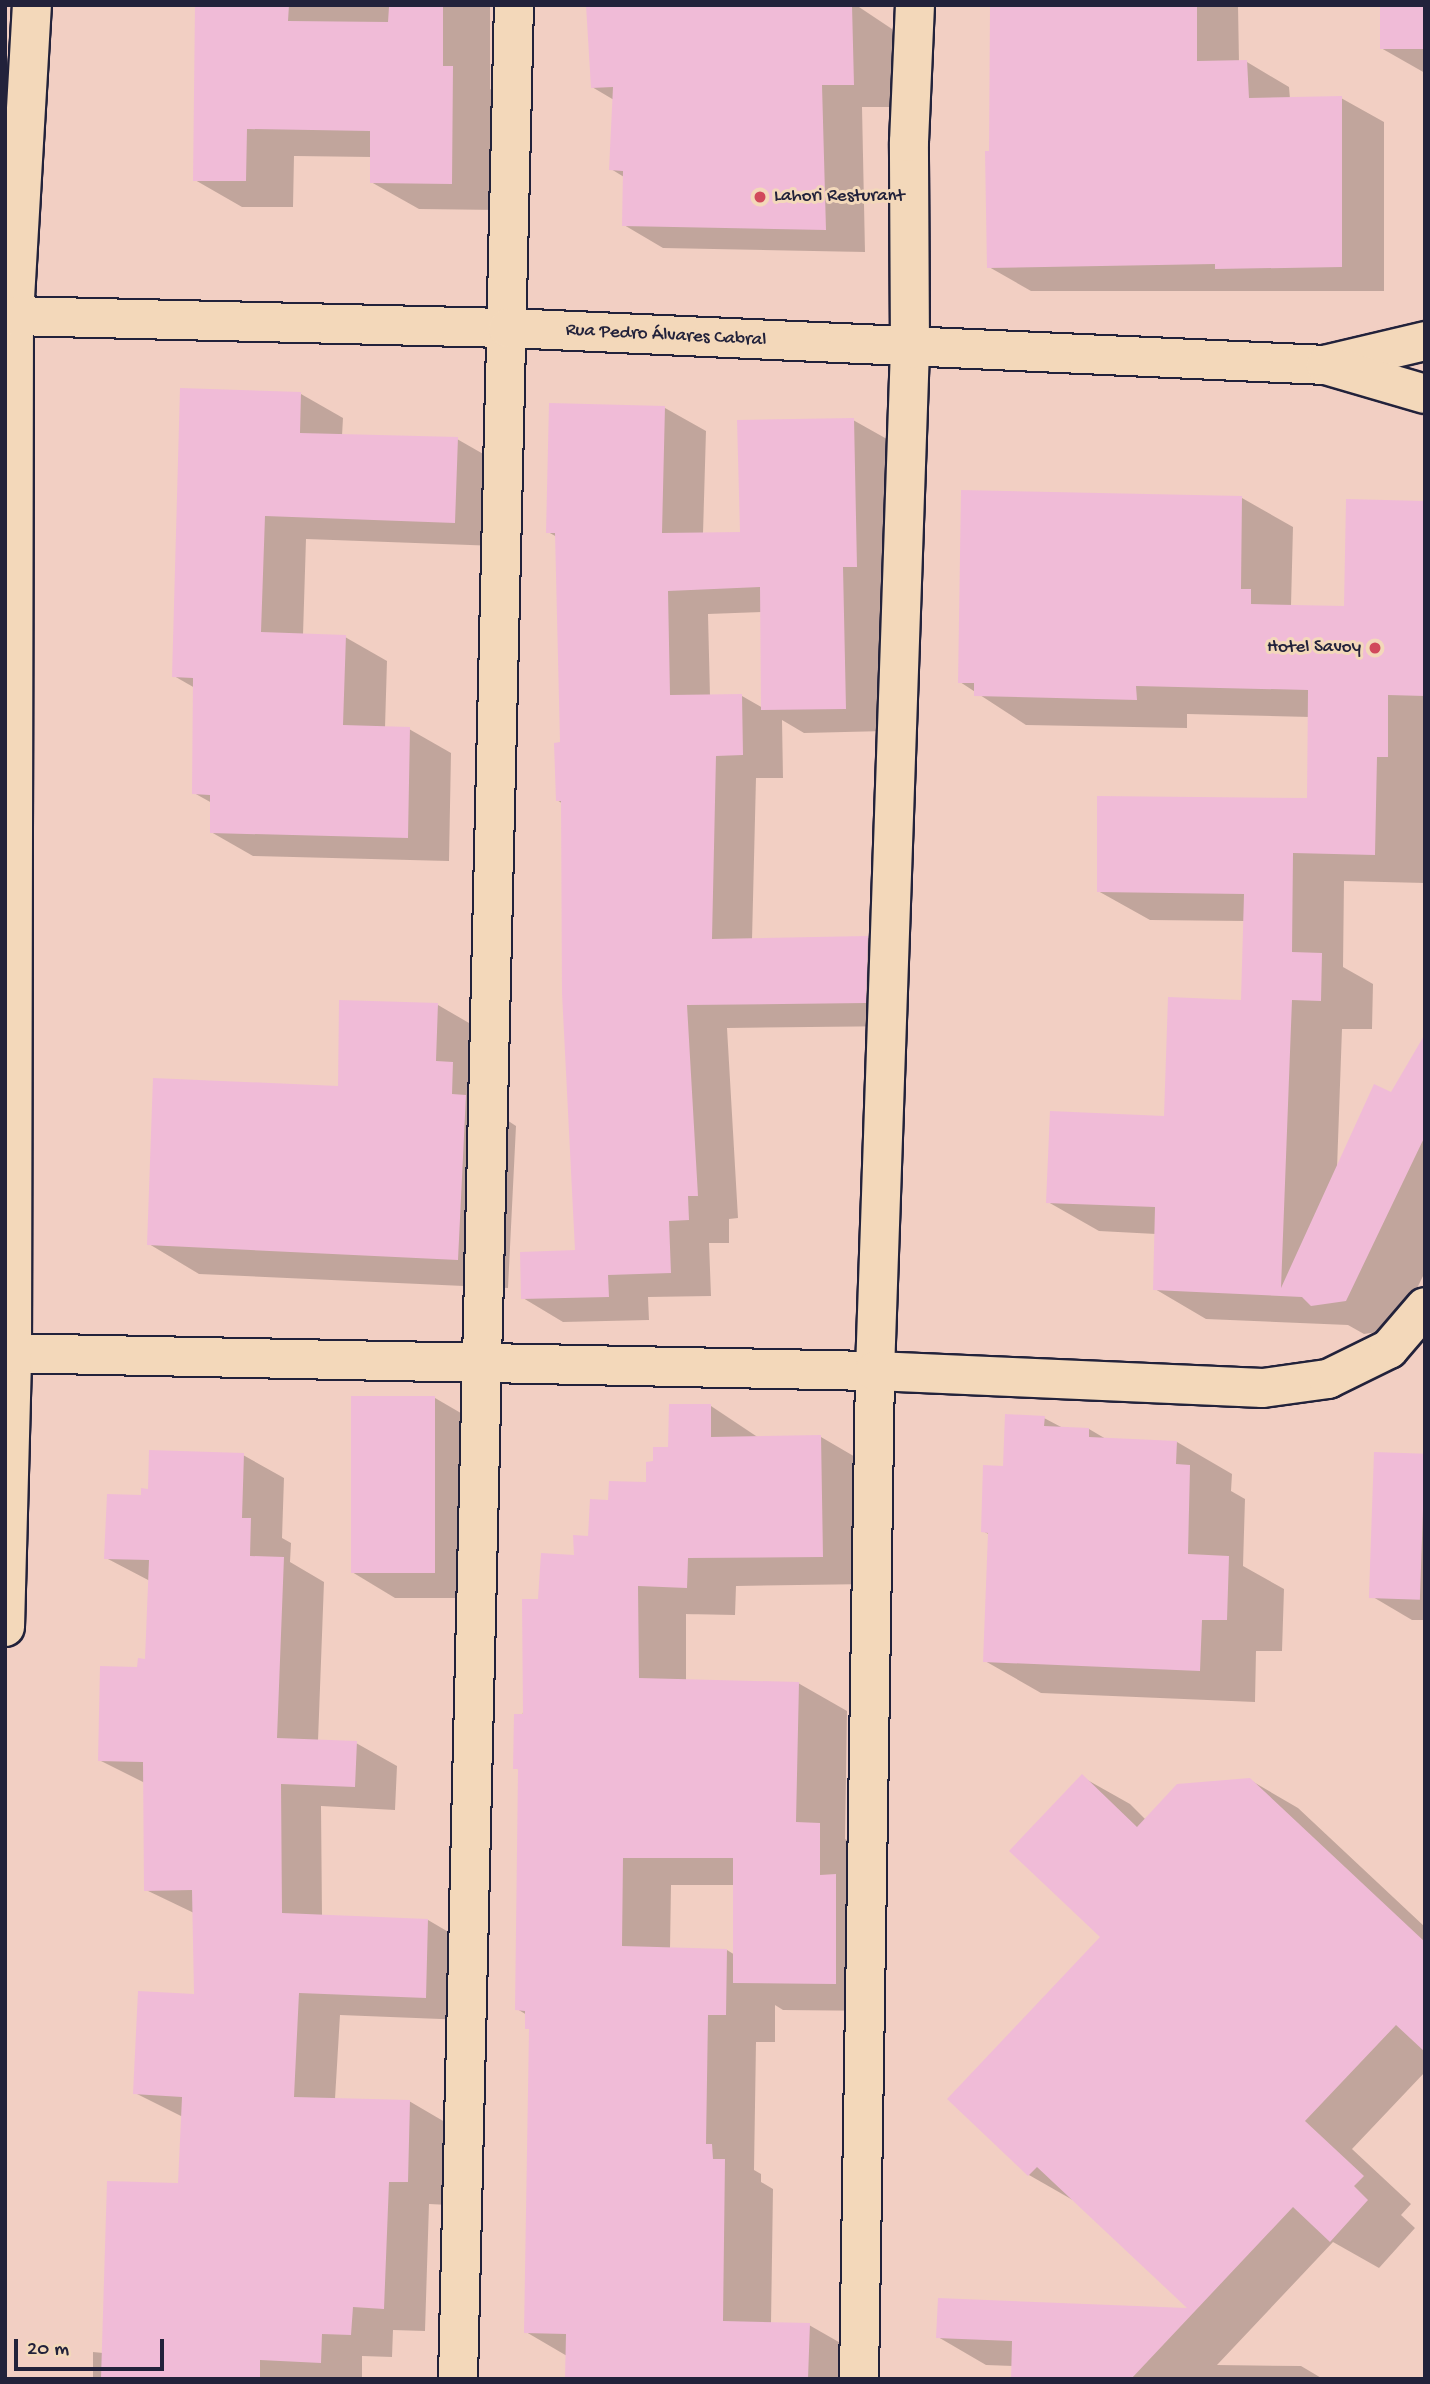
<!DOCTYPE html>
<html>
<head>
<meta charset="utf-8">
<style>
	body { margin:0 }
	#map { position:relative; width:1430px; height:2384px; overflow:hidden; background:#f2cfc3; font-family:"Gochi Hand",sans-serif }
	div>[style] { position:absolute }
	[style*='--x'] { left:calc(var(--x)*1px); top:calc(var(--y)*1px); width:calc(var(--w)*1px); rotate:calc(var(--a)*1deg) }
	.shadow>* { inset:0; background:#0003 }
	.building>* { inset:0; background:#f0bbd7; transform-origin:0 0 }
	.roads { filter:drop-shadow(2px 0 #22223b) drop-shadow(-2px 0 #22223b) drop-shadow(0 2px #22223b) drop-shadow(0 -2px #22223b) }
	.minor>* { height:38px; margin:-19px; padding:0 19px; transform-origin:19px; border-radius:19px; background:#f3d8ba }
	.tertiary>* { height:38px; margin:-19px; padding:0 19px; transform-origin:19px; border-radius:19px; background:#f3d8ba }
	.dots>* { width:19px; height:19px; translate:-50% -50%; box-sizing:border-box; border:4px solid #f3d8ba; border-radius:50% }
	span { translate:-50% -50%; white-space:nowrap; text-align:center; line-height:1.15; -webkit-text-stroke:6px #f3d8ba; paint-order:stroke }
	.poi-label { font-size:19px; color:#22223b }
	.left { translate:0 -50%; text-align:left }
	.right { translate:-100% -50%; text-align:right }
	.street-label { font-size:19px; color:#22223b }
	.frame { position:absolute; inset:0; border:7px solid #22223b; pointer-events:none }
	.scale { position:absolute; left:14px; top:2339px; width:150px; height:32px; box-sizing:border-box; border:4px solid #22223b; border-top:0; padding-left:9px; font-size:21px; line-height:24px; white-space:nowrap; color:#22223b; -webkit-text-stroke:5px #f3d8ba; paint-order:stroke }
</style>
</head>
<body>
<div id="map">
	<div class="shadow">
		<div style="clip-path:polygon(197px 5px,490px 5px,490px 89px,500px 95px,499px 210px,419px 209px,371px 182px,371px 157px,294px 156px,293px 207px,242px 207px,195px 180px)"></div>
		<div style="clip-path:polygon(588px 5px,856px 5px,892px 29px,893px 107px,862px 107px,865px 252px,663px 248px,624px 225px,624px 177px,611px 169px,614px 100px,592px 87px)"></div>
		<div style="clip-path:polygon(991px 5px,1238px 5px,1239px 62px,1247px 62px,1289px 87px,1290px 99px,1341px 98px,1384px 122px,1384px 291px,1031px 291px,989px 267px)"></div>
		<div style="clip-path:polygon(1425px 5px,1425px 73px,1381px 48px)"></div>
		<div style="clip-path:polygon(301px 394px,343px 418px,342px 436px,457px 439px,499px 463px,497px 546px,306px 539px,303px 635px,345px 637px,387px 661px,385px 728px,409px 729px,451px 753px,449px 861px,253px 856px,211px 832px,212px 803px,194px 793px,195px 688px,174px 676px)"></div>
		<div style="clip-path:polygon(evenodd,550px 405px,665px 408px,706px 431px,703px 534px,742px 534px,853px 420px,894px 443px,886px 731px,804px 733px,782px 720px,783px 778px,756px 778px,752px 940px,868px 938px,908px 961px,906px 1026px,727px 1028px,738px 1218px,729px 1219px,729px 1243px,709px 1243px,711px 1296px,648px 1297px,649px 1320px,563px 1322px,523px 1298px,577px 1252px,563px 804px,557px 800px,562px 744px,557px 537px,548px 532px,550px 405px,762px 612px,763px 708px,742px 696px,710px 696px,708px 614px,762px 612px)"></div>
		<div style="clip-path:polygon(1242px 498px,1293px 527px,1291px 606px,1346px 608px,1425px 503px,1425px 883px,1344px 881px,1343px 967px,1373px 984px,1372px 1029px,1342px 1029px,1337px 1169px,1392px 1094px,1425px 1037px,1425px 1272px,1397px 1329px,1364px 1334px,1348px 1325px,1206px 1319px,1155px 1289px,1156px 1234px,1099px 1231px,1048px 1202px,1165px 1118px,1243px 1002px,1245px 921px,1150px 920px,1098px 891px,1309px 800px,1310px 717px,1187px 714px,1187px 728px,1026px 725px,960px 682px)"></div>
		<div style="clip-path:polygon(438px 1005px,488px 1034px,502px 1117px,516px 1126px,508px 1288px,199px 1274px,149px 1244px)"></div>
		<div style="clip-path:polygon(435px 1398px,478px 1423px,477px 1598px,395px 1598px,352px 1572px)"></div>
		<div style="clip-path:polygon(evenodd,711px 1406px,759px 1438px,821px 1437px,869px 1465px,871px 1584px,736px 1586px,735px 1615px,686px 1614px,686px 1681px,798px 1683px,847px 1711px,845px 1839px,868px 1852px,884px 2011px,783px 2010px,775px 2005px,775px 2042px,756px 2042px,754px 2170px,761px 2174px,761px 2182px,773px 2189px,771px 2324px,809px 2325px,858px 2353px,857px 2379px,567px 2379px,567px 2356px,526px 2332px,531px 2031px,527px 2015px,517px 2009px,520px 1770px,515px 1768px,539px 1600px,590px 1537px,609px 1502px,647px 1483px,654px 1463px,711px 1406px,671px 1885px,735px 1885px,735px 1955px,727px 1950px,670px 1949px,671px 1885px)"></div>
		<div style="clip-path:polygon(1044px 1418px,1063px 1428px,1089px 1429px,1106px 1439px,1177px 1442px,1232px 1474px,1231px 1491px,1245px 1499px,1243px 1566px,1284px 1589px,1282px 1651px,1256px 1651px,1255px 1702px,1041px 1693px,985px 1661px,990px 1535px,983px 1531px,1005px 1468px)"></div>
		<div style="clip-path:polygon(243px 1455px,284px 1478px,282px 1538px,291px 1543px,290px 1562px,324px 1582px,318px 1741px,356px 1743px,397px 1766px,395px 1810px,321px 1806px,322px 1916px,428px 1920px,469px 1944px,466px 2020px,340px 2015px,335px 2099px,409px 2101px,450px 2125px,449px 2205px,429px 2204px,425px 2331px,393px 2330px,392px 2357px,362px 2356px,362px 2379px,93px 2379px,93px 2352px,103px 2353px,180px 2185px,183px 2117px,135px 2093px,196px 1996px,194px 1913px,146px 1890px,145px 1783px,99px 1760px,139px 1669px,147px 1661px,150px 1581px,106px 1558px,149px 1491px)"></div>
		<div style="clip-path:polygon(1425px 1456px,1425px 1620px,1412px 1620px,1373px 1597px)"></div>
		<div style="clip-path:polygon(1082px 1777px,1130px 1804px,1146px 1820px,1250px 1780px,1298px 1808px,1425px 1927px,1425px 2072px,1352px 2149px,1411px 2204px,1401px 2215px,1415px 2228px,1379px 2268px,1333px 2242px,1217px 2365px,1301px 2366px,1323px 2379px,1012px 2379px,1013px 2366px,986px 2365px,938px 2337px,1192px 2310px,1078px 2203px,1029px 2175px,950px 2099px,1102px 1937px)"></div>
	</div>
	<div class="building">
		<div style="clip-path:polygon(195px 5px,289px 5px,288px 21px,388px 22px,389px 7px,443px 5px,443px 66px,453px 66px,452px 184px,370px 183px,370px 131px,247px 129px,246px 181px,193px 181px)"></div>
		<div style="clip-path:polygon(586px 5px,852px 5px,854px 85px,822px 85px,826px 230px,622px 226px,623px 171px,609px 170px,613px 87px,591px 88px)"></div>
		<div style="clip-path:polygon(990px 5px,1197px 5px,1197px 61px,1247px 60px,1249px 98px,1342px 96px,1342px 267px,1215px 269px,1215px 264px,987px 268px,985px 151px,989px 151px)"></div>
		<div style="left:1380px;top:5px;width:45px;height:44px"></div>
		<div style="clip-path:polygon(180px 388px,301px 392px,300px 433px,458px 437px,455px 523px,265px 516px,261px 632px,346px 635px,343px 725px,410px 727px,408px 838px,210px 833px,210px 795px,192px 794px,193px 678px,172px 677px)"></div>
		<div style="clip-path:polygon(549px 403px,665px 406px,662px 533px,740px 532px,737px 420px,854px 418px,857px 567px,843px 567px,846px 709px,761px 710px,760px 587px,668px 591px,670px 695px,742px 694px,743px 755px,716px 756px,712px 939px,868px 936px,866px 1003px,687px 1005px,698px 1196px,688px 1196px,689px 1220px,669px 1221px,671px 1273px,608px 1275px,609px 1297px,521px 1299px,520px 1252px,575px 1250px,562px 993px,561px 801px,556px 801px,554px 743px,560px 742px,555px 533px,546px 533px)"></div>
		<div style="clip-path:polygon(961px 490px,1242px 496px,1241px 589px,1251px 589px,1251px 604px,1344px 606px,1346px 499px,1425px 501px,1425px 696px,1388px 695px,1388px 757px,1377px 757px,1375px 855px,1293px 853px,1292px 952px,1322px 953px,1321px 1001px,1292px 1000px,1281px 1288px,1374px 1084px,1391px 1092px,1425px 1034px,1425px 1136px,1346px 1301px,1311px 1306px,1302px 1297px,1153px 1290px,1155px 1207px,1046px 1203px,1050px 1111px,1164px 1116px,1168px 997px,1241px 1000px,1244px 894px,1097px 892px,1097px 796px,1307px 798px,1308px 690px,1136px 686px,1137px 700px,974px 696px,974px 683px,958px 683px)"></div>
		<div style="clip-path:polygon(339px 1000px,438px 1003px,436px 1061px,453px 1062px,452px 1094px,466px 1095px,458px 1260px,147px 1245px,153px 1078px,338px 1086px)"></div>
		<div style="left:351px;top:1396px;width:84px;height:177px"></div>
		<div style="clip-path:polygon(669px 1404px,711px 1404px,711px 1437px,821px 1435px,823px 1557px,688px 1558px,687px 1588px,638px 1586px,639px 1678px,799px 1682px,796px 1822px,820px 1823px,820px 1875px,836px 1874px,836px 1984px,733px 1983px,733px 1858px,623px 1858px,622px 1946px,727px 1949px,726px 2015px,708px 2015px,706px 2144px,712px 2144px,713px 2159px,725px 2159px,723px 2321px,810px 2323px,808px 2379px,565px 2379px,566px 2334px,524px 2333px,529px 2029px,525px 2029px,525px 2011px,515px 2010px,518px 1769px,513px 1769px,514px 1714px,523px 1714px,522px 1599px,538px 1599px,541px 1553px,574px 1555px,573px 1535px,588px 1536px,590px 1499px,608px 1500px,609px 1481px,646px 1482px,646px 1462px,653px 1461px,653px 1447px,668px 1447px)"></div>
		<div style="clip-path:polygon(1005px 1414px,1045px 1416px,1044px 1426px,1089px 1428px,1089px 1437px,1177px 1441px,1176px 1464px,1190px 1465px,1188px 1554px,1229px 1556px,1227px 1620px,1202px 1620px,1200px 1671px,983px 1662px,988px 1533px,981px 1532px,983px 1465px,1003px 1466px)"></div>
		<div style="clip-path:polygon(149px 1450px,244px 1453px,242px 1518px,251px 1518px,250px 1556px,284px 1557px,277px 1738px,357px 1741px,355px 1787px,281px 1784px,282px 1913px,428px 1919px,426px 1998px,299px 1993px,294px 2097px,410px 2100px,408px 2182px,389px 2182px,384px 2309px,353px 2307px,351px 2335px,322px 2334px,321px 2363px,260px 2360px,260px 2379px,101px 2379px,107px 2181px,178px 2183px,182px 2097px,133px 2094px,138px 1991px,194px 1994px,192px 1890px,144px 1891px,143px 1762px,98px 1761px,100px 1666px,137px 1667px,138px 1658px,145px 1659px,149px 1560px,104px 1559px,107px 1494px,141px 1495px,141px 1488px,148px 1489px)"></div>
		<div style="left:1374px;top:1452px;width:51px;height:146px;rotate:2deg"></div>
		<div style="clip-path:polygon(1082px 1774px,1137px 1827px,1177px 1784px,1250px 1778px,1425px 1942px,1425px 2052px,1396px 2025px,1305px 2121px,1364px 2176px,1354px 2186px,1368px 2200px,1330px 2242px,1293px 2207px,1131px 2379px,1011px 2379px,1012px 2341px,936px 2338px,938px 2298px,1187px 2308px,1037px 2167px,1028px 2176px,947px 2099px,1100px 1937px,1009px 1851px)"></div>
	</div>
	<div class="roads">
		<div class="minor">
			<div style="--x:5;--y:315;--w:9;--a:6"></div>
			<div style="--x:14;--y:316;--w:312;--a:-86.7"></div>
			<div style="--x:5;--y:1353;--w:870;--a:1.19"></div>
			<div style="--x:875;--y:1371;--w:1023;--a:-88.04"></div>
			<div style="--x:910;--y:349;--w:207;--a:-90.3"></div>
			<div style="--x:909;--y:142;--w:137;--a:-87.5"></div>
			<div style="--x:458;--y:2379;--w:2375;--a:-88.65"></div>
		</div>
		<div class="tertiary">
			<div style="--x:1328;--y:364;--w:100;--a:-13.3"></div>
			<div style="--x:5;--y:1627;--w:274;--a:-88.5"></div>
			<div style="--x:12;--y:1353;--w:1037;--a:-89.89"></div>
			<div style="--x:14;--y:316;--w:494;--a:1.4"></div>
			<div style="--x:508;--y:328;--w:819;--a:2.59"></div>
			<div style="--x:1326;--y:365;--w:103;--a:16.3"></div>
			<div style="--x:859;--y:2379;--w:1008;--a:-89.09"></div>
			<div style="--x:875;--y:1371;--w:388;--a:2.5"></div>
			<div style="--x:1263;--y:1388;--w:66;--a:-7.9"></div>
			<div style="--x:1328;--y:1379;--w:68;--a:-26.2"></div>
			<div style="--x:1389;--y:1349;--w:55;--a:-49.4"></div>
		</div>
	</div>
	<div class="dots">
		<div style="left:760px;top:197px;background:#d1495b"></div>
		<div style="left:1375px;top:648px;background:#d1495b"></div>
	</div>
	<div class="poi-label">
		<span class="left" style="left:774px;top:197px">Lahori Resturant</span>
		<span class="right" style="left:1361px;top:648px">Hotel Savoy</span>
	</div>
	<div class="street-label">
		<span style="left:666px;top:336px;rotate:3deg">Rua Pedro Álvares Cabral</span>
	</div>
	<div class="frame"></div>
	<div class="scale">20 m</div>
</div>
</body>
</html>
